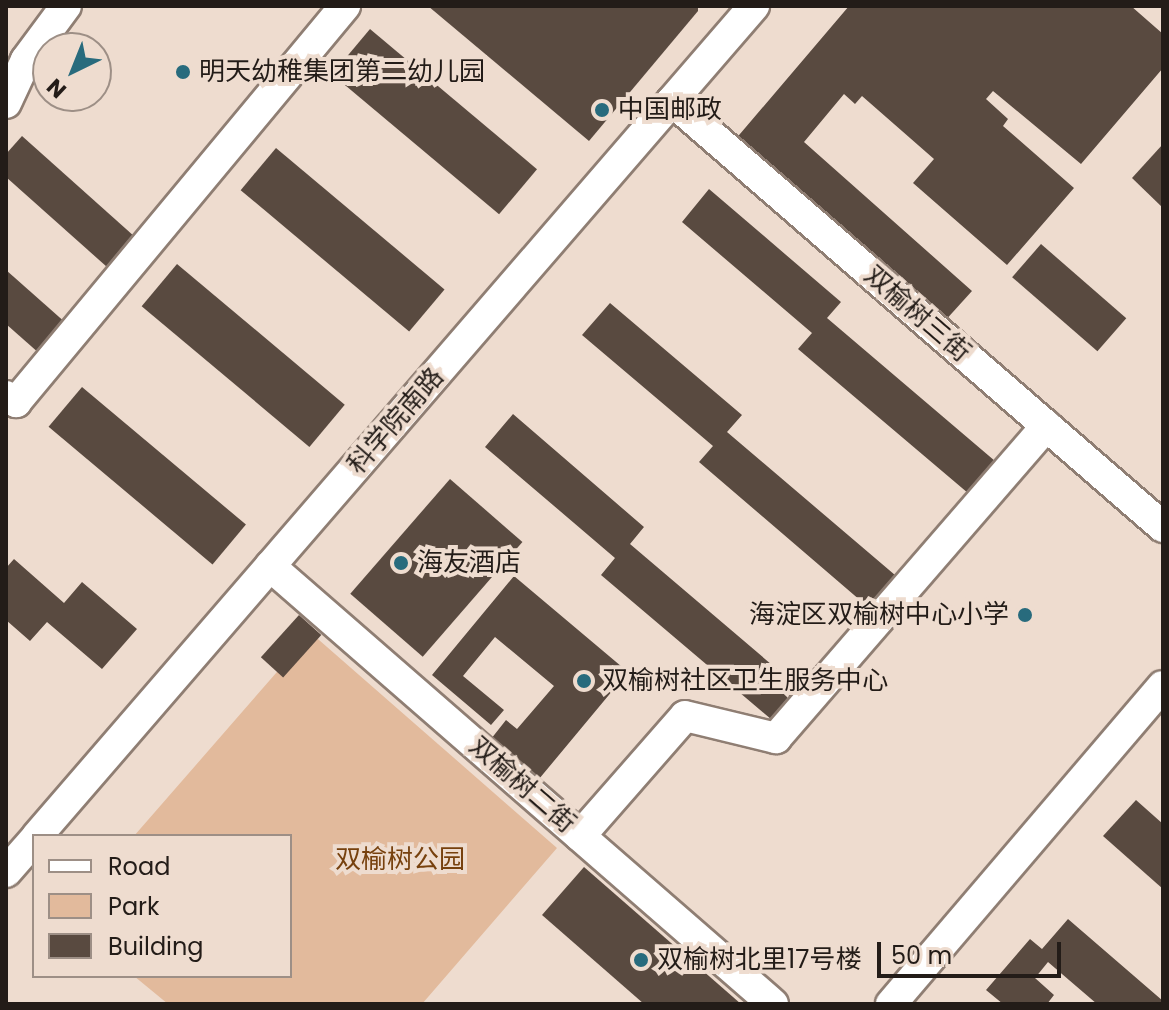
<!DOCTYPE html>
<html>
<head>
<meta charset="utf-8">
<style>
	body { margin:0 }
	#map { position:relative; width:1169px; height:1010px; overflow:hidden; background:#eedccf; font-family:Poppins,"Noto Sans SC",sans-serif }
	div>[style] { position:absolute }
	[style*='--x'] { left:calc(var(--x)*1px); top:calc(var(--y)*1px); width:calc(var(--w)*1px); rotate:calc(var(--a)*1deg) }
	.green>* { inset:0; background:#e2ba9c }
	.building>* { inset:0; background:#594a40; transform-origin:0 0 }
	.roads { filter:drop-shadow(2px 0 #8f7e73) drop-shadow(-2px 0 #8f7e73) drop-shadow(0 2px #8f7e73) drop-shadow(0 -2px #8f7e73) }
	.minor>* { height:30px; margin:-15px; padding:0 15px; transform-origin:15px; border-radius:15px; background:#fff }
	.dots>* { width:22px; height:22px; translate:-50% -50%; box-sizing:border-box; border:4px solid #eedccf; border-radius:50% }
	span { translate:-50% -50%; white-space:nowrap; text-align:center; line-height:1.15; -webkit-text-stroke:8px #eedccf; paint-order:stroke }
	.poi-label { font-size:26px; color:#231c18 }
	.left { translate:0 -50%; text-align:left }
	.right { translate:-100% -50%; text-align:right }
	.street-label { font-size:26px; color:#231c18 }
	.park-label { font-size:26px; color:#77410e }
	.frame { position:absolute; inset:0; border:8px solid #231c18; pointer-events:none }
	.legend { position:absolute; left:32px; top:834px; width:260px; height:144px; box-sizing:border-box; background:#eedccf; border:2px solid #9d8f86; margin:0; padding:10px 14px; list-style:none; font-size:24px; color:#231c18 }
	.legend li { display:flex; align-items:center; gap:16px; height:40px }
	.legend b { width:40px; border:2px solid #9d8f86 }
	.north { position:absolute; left:32px; top:32px; width:80px; height:80px; box-sizing:border-box; background:#eedccf; border:2px solid #9d8f86; border-radius:50%; rotate:223deg; font-size:22px; font-weight:700; line-height:32px; text-align:center; color:#231c18 }
	.north::after { content:''; display:block; margin:auto; width:28px; height:36px; background:#286b7d; clip-path:polygon(50% 0,100% 100%,50% 72%,0 100%) }
	.scale { position:absolute; left:877px; top:942px; width:184px; height:36px; box-sizing:border-box; border:4px solid #231c18; border-top:0; padding-left:10px; font-size:24px; line-height:28px; white-space:nowrap; color:#231c18; -webkit-text-stroke:6px #eedccf; paint-order:stroke }
</style>
</head>
<body>
<div id="map">
	<div class="green">
		<div style="clip-path:polygon(311px 633px,557px 848px,422px 1004px,168px 1004px,134px 976px,290px 976px,290px 836px,134px 836px)"></div>
	</div>
	<div class="building">
		<div style="clip-path:polygon(428px 6px,698px 6px,698px 11px,589px 141px)"></div>
		<div style="clip-path:polygon(849px 6px,1131px 6px,1163px 34px,1163px 68px,1081px 164px,993px 91px,986px 99px,1008px 119px,1003px 126px,1074px 188px,1007px 265px,913px 183px,934px 159px,862px 96px,855px 104px,844px 94px,804px 142px,972px 291px,943px 323px,734px 141px)"></div>
		<div style="left:370px;top:29px;width:218px;height:59px;rotate:40deg"></div>
		<div style="clip-path:polygon(22px 136px,135px 237px,107px 267px,6px 177px,6px 154px)"></div>
		<div style="clip-path:polygon(1163px 144px,1163px 208px,1132px 178px)"></div>
		<div style="left:276px;top:148px;width:220px;height:55px;rotate:40deg"></div>
		<div style="clip-path:polygon(709px 189px,841px 302px,827px 318px,1002px 467px,975px 499px,798px 349px,812px 333px,682px 222px)"></div>
		<div style="left:1041px;top:244px;width:113px;height:44px;rotate:41deg"></div>
		<div style="left:177px;top:264px;width:219px;height:55px;rotate:40deg"></div>
		<div style="clip-path:polygon(6px 270px,67px 324px,40px 354px,6px 324px)"></div>
		<div style="clip-path:polygon(610px 303px,742px 415px,727px 432px,902px 581px,875px 613px,699px 462px,713px 446px,582px 335px)"></div>
		<div style="left:82px;top:387px;width:214px;height:52px;rotate:40deg"></div>
		<div style="clip-path:polygon(513px 414px,644px 527px,630px 544px,805px 693px,778px 725px,601px 575px,615px 558px,485px 447px)"></div>
		<div style="left:450px;top:479px;width:96px;height:152px;rotate:41deg"></div>
		<div style="clip-path:polygon(14px 559px,64px 603px,82px 582px,137px 629px,102px 669px,47px 622px,30px 641px,6px 620px,6px 568px)"></div>
		<div style="clip-path:polygon(514px 576px,628px 672px,539px 779px,491px 739px,506px 720px,517px 729px,554px 686px,495px 637px,463px 676px,504px 710px,491px 725px,432px 675px)"></div>
		<div style="left:299px;top:615px;width:30px;height:57px;rotate:42deg"></div>
		<div style="clip-path:polygon(1136px 800px,1163px 824px,1163px 889px,1103px 836px)"></div>
		<div style="clip-path:polygon(584px 867px,741px 1004px,644px 1004px,542px 915px)"></div>
		<div style="clip-path:polygon(1068px 919px,1163px 1001px,1163px 1004px,1097px 1004px,1048px 962px,1035px 978px,1054px 995px,1047px 1004px,1003px 1004px,986px 990px,1030px 939px,1042px 949px)"></div>
	</div>
	<div class="roads">
		<div class="minor">
			<div style="--x:672;--y:101;--w:650;--a:40.95"></div>
			<div style="--x:6;--y:103;--w:47;--a:-65.1"></div>
			<div style="--x:26;--y:60;--w:67;--a:-53.5"></div>
			<div style="--x:6;--y:396;--w:12;--a:31"></div>
			<div style="--x:16;--y:402;--w:515;--a:-50.28"></div>
			<div style="--x:270;--y:566;--w:667;--a:41.05"></div>
			<div style="--x:37;--y:836;--w:1097;--a:-49.18"></div>
			<div style="--x:580;--y:836;--w:159;--a:-48.8"></div>
			<div style="--x:685;--y:716;--w:94;--a:13.6"></div>
			<div style="--x:776;--y:738;--w:413;--a:-49.1"></div>
			<div style="--x:6;--y:872;--w:43;--a:-48.8"></div>
			<div style="--x:891;--y:1004;--w:418;--a:-49.5"></div>
		</div>
	</div>
	<div class="dots">
		<div style="left:183px;top:72px;background:#286b7d"></div>
		<div style="left:602px;top:110px;background:#286b7d"></div>
		<div style="left:401px;top:563px;background:#286b7d"></div>
		<div style="left:1025px;top:615px;background:#286b7d"></div>
		<div style="left:584px;top:681px;background:#286b7d"></div>
		<div style="left:641px;top:960px;background:#286b7d"></div>
	</div>
	<div class="poi-label">
		<span class="left" style="left:199px;top:72px">明天幼稚集团第二幼儿园</span>
		<span class="left" style="left:618px;top:110px">中国邮政</span>
		<span class="left" style="left:417px;top:563px">海友酒店</span>
		<span class="right" style="left:1009px;top:615px">海淀区双榆树中心小学</span>
		<span class="left" style="left:602px;top:681px">双榆树社区卫生服务中心</span>
		<span class="left" style="left:657px;top:960px">双榆树北里17号楼</span>
	</div>
	<div class="street-label">
		<span style="left:917px;top:314px;rotate:41deg">双榆树三街</span>
		<span style="left:396px;top:421px;rotate:-49deg">科学院南路</span>
		<span style="left:522px;top:785px;rotate:41deg">双榆树二街</span>
	</div>
	<div class="park-label">
		<span style="left:400px;top:860px">双榆树公园</span>
	</div>
	<div class="frame"></div>
	<ul class="legend">
	<li><b style="height:10px;background:#fff"></b>Road</li>
	<li><b style="height:22px;background:#e2ba9c"></b>Park</li>
	<li><b style="height:22px;background:#594a40"></b>Building</li>
	</ul>
	<div class="north">N</div>
	<div class="scale">50 m</div>
</div>
</body>
</html>
